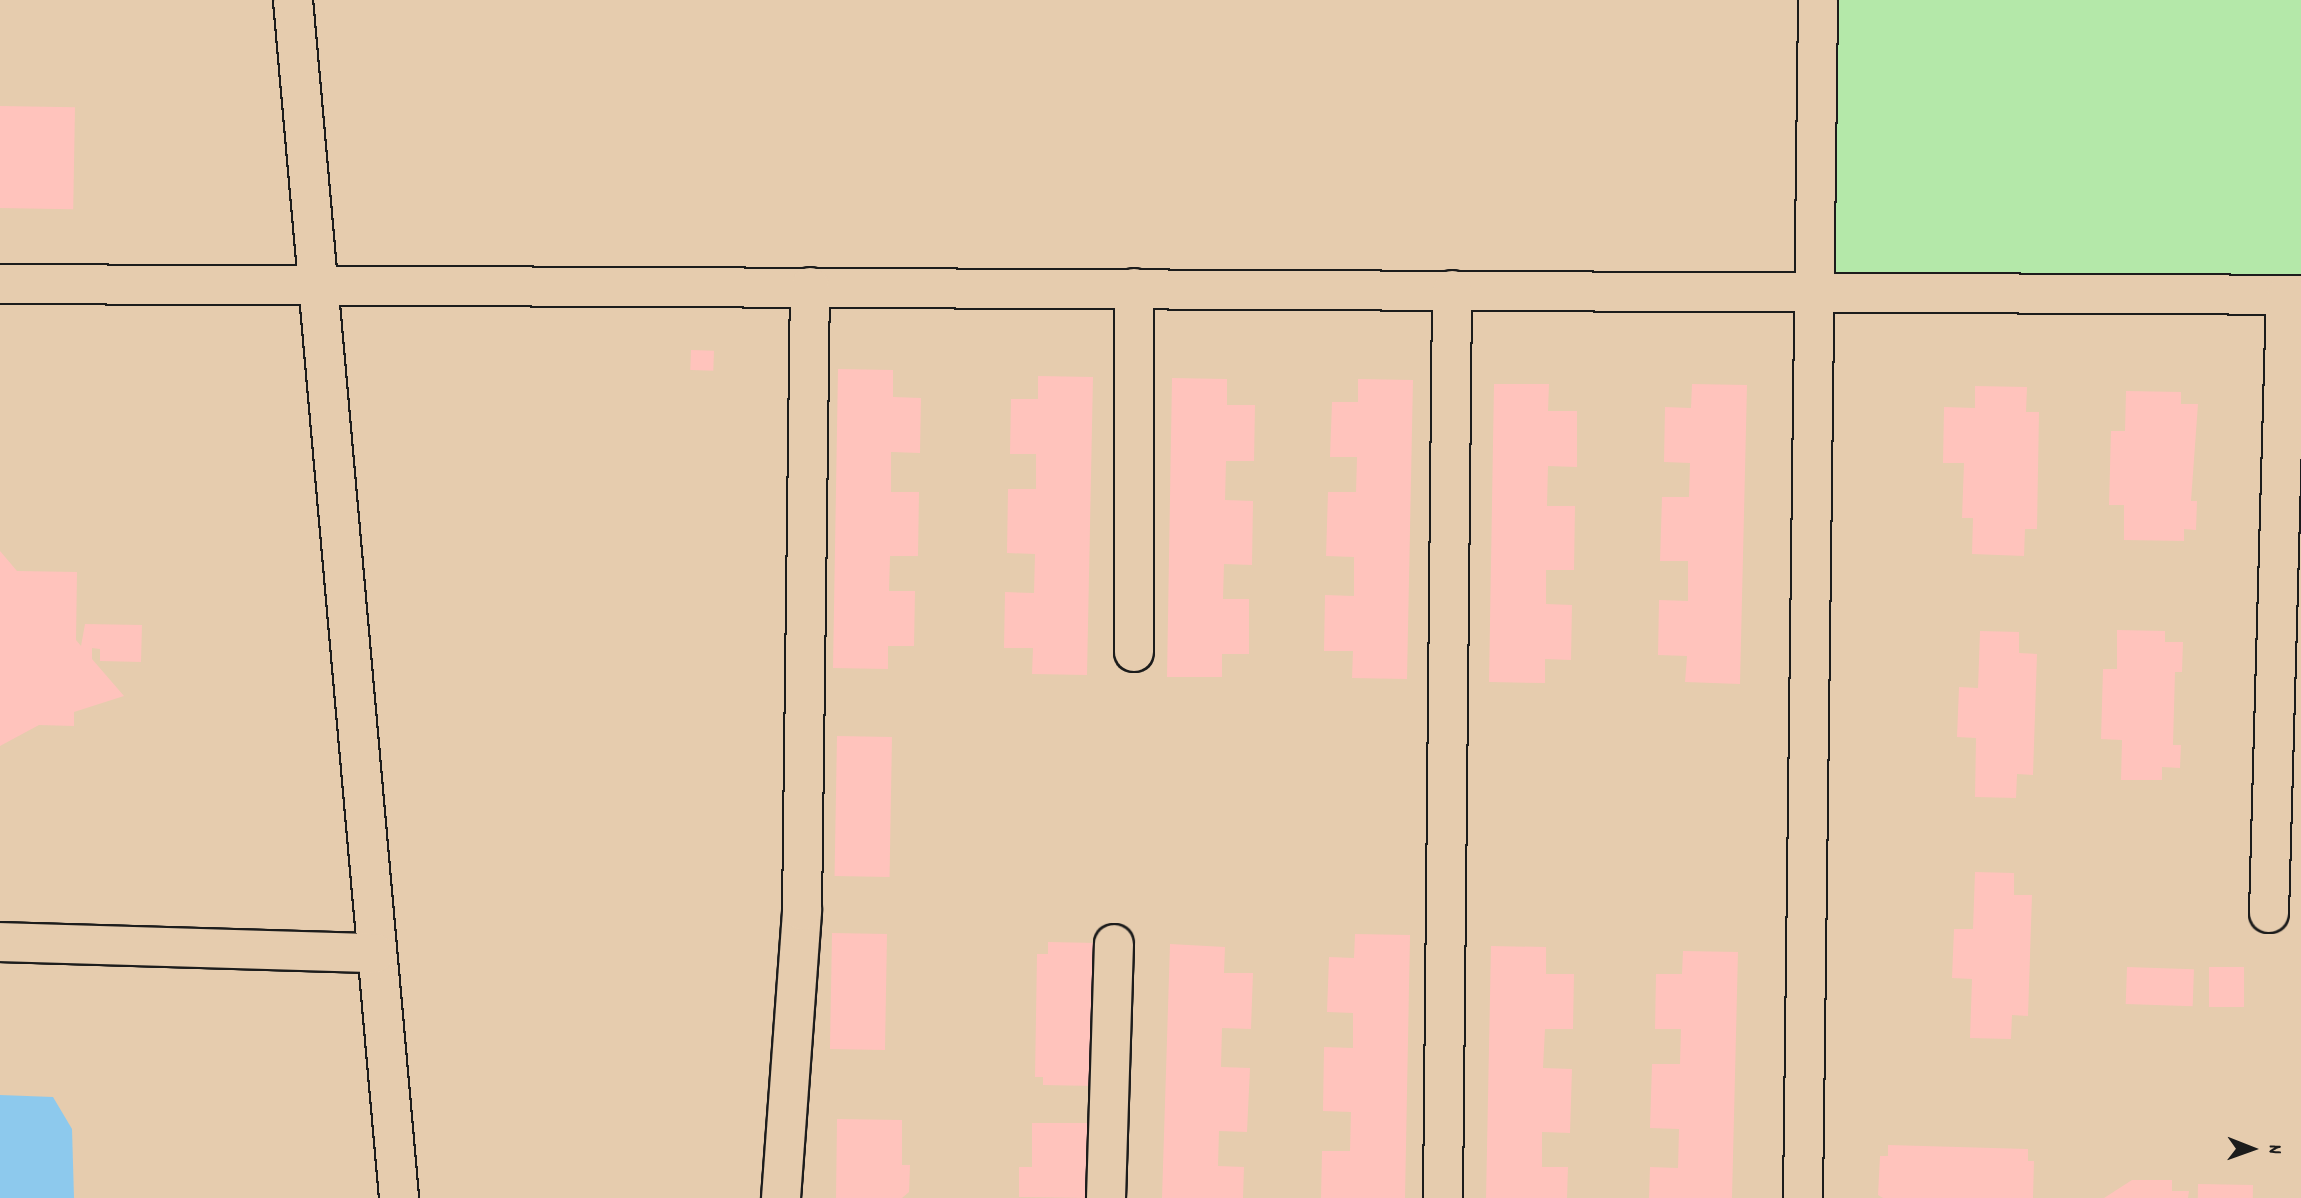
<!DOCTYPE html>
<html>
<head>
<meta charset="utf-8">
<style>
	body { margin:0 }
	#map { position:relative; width:2301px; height:1198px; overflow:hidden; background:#e6ccae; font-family:Dekko,sans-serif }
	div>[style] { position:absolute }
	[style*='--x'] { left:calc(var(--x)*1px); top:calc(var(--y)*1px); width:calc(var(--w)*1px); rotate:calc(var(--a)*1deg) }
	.green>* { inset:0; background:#b4e8a9; transform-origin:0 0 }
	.water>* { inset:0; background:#8dc9ed }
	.building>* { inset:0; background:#ffc3bc; transform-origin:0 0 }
	.roads { filter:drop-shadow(2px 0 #1c1c1c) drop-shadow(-2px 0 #1c1c1c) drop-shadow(0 2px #1c1c1c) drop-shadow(0 -2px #1c1c1c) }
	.minor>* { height:38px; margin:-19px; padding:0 19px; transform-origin:19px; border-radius:19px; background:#e6ccae }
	span { translate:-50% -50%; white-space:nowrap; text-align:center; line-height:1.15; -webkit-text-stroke:7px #e6ccae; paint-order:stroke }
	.north { position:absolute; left:2217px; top:1114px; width:70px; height:70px; -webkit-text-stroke:5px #e6ccae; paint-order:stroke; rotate:91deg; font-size:19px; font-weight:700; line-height:28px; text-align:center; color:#1c1c1c }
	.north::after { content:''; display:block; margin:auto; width:24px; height:32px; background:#1c1c1c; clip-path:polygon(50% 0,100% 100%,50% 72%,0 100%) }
</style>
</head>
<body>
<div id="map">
	<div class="green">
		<div style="left:1823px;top:0;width:478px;height:292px"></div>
	</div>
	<div class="water">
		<div style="clip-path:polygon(0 1095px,53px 1097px,72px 1129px,74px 1198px,0 1198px)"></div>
	</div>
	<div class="building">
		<div style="left:0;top:106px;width:75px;height:102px;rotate:1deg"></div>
		<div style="left:691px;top:350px;width:23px;height:20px;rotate:2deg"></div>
		<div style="clip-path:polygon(838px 369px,893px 370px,893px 397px,921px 398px,920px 453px,891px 452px,891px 492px,919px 492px,918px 556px,890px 556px,889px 591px,915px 591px,914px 646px,888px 646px,888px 669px,833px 668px)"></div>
		<div style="clip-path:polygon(1038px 376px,1093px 377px,1087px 675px,1032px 674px,1033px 648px,1004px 648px,1005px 592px,1034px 593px,1035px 554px,1007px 553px,1008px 489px,1036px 489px,1036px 454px,1010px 454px,1011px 399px,1038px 399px)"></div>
		<div style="clip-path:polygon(1172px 378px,1227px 379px,1227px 405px,1255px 405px,1254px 461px,1226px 461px,1225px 500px,1253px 501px,1252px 565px,1224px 564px,1223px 599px,1249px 599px,1249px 654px,1222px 654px,1222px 677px,1167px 677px)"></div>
		<div style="clip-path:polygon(1358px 379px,1413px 380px,1407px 679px,1352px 678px,1353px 651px,1324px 651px,1325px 595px,1354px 596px,1354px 557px,1326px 556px,1328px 492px,1356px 492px,1357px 457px,1330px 457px,1332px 402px,1358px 402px)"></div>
		<div style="clip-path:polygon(1494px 384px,1549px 384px,1548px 411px,1577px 411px,1577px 467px,1548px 466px,1547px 506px,1575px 506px,1574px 570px,1546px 570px,1546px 604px,1572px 605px,1571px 660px,1545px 659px,1545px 683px,1489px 682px)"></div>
		<div style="clip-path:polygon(1692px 384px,1747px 385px,1740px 684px,1685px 682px,1687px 656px,1658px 655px,1659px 600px,1688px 601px,1688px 561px,1660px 561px,1662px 497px,1689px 497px,1690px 463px,1664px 462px,1665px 407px,1691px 408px)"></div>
		<div style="clip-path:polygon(1975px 386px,2027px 387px,2026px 412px,2039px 412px,2037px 529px,2025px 529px,2024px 556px,1972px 554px,1973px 518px,1962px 518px,1964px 463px,1943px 463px,1944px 407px,1975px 408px)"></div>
		<div style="clip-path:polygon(2126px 391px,2181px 392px,2181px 404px,2198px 404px,2191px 501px,2197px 501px,2196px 530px,2184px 529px,2184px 541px,2124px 540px,2124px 505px,2109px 505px,2111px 431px,2125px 431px)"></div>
		<div style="clip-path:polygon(0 551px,17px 571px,77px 572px,76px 640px,81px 646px,85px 624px,142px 625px,141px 662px,100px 661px,100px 649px,92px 648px,92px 659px,124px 696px,74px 712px,74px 726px,39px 725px,0 746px)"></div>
		<div style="clip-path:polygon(2117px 630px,2165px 631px,2165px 642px,2183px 642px,2182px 672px,2175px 672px,2173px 745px,2181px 745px,2180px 768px,2162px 767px,2162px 780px,2121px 780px,2122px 740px,2101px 739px,2103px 669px,2117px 669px)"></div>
		<div style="clip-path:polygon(1980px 631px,2019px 632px,2019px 653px,2037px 654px,2033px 775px,2017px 774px,2016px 798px,1975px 797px,1976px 738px,1957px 737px,1959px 687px,1978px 688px)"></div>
		<div style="left:837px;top:736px;width:55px;height:140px;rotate:1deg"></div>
		<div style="clip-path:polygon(1975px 872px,2014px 873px,2014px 895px,2032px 895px,2028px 1016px,2012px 1015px,2011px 1039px,1970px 1038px,1972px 979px,1952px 978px,1954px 929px,1973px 929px)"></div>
		<div style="left:832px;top:933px;width:55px;height:116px;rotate:1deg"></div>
		<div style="clip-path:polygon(1355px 934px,1410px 935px,1405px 1198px,1321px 1198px,1322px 1151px,1350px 1151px,1351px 1112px,1323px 1111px,1324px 1047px,1353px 1048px,1353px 1013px,1327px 1012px,1329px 957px,1354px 958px)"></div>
		<div style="clip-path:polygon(1048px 942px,1098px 943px,1096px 1086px,1043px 1085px,1043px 1077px,1035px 1077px,1037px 954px,1048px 954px)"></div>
		<div style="clip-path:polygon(1170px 944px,1225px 947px,1224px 973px,1253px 973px,1251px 1029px,1222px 1028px,1221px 1067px,1250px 1068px,1247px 1132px,1219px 1131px,1218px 1166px,1244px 1167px,1243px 1198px,1162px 1198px)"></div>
		<div style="clip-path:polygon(1491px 946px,1546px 947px,1546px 974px,1574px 974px,1573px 1029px,1545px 1029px,1543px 1068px,1572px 1069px,1570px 1133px,1542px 1132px,1542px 1167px,1568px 1167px,1567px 1198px,1486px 1198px)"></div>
		<div style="clip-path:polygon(1683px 951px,1738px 952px,1732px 1198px,1649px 1198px,1650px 1167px,1678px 1168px,1679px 1129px,1650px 1128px,1652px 1064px,1680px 1064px,1681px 1029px,1655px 1029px,1656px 974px,1682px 974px)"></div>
		<div style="left:2127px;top:967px;width:67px;height:37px;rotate:2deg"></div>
		<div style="left:2209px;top:967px;width:35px;height:40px"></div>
		<div style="clip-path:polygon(837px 1119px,902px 1120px,902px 1165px,910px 1165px,909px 1192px,902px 1198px,836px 1198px)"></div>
		<div style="clip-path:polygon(1032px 1123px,1089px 1123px,1089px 1198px,1019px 1197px,1019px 1167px,1032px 1167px)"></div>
		<div style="clip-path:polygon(1888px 1145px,2028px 1149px,2028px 1161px,2034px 1161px,2033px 1198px,1883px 1198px,1878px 1195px,1880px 1156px,1888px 1156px)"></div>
		<div style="clip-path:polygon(2132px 1180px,2172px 1180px,2172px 1191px,2189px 1191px,2188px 1198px,2104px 1198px)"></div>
		<div style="left:2198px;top:1184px;width:55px;height:14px;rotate:1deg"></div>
	</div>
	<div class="roads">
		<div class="minor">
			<div style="--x:293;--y:0;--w:1203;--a:84.94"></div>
			<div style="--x:0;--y:284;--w:2301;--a:0.27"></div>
			<div style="--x:1134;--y:652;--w:364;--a:-90"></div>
			<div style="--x:2269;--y:913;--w:618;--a:-88.42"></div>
			<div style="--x:0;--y:942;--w:375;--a:1.7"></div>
			<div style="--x:781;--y:1198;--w:288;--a:-85.8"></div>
			<div style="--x:802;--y:911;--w:624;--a:-89.27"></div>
			<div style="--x:1106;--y:1198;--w:254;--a:-88.2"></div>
			<div style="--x:1443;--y:1198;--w:908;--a:-89.43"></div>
			<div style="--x:1803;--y:1198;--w:1198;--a:-89.28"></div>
		</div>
	</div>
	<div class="north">N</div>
</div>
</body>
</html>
